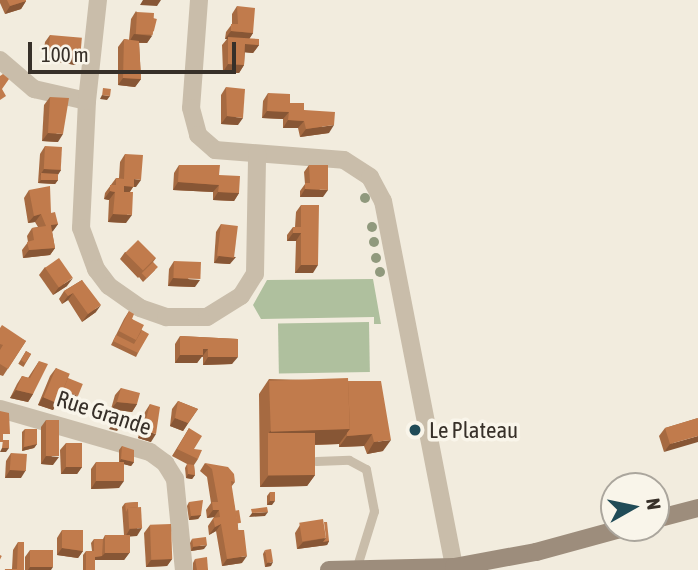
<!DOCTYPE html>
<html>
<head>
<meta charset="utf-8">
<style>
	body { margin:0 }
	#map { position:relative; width:698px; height:570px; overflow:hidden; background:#f2ecde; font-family:"Asap Condensed",sans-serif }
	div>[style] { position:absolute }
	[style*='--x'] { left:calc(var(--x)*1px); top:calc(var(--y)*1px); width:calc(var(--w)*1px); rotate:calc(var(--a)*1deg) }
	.green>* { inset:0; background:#afc09e; transform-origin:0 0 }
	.lane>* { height:9px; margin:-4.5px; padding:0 4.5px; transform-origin:4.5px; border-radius:4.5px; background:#c9bdaa }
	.street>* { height:18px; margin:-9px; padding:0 9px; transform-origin:9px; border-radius:9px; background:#c9bdaa }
	.secondary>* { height:18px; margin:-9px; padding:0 9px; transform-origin:9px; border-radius:9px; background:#9d8d7c }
	.trees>* { width:10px; height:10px; margin:-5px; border-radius:50%; background:#90997d }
	.wall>* { inset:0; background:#a66a41; transform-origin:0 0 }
	.shaded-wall>* { inset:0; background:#875635 }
	.building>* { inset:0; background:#c17b4c; transform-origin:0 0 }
	.dots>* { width:19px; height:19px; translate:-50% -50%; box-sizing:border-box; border:4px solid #f9f5ea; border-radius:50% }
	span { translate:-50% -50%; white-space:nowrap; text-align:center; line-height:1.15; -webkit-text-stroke:7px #f9f5ea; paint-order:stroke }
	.street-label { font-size:23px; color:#373029 }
	.poi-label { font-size:23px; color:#373029 }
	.left { translate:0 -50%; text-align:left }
	.north { position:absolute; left:600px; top:472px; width:70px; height:70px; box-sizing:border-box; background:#f9f5ea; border:2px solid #aba69d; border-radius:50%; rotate:81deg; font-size:19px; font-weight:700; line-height:28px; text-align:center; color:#373029 }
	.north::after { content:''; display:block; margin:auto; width:24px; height:32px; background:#204b57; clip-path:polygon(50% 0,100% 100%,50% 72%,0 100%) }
	.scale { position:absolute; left:28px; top:42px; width:208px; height:32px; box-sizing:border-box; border:4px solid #373029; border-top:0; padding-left:9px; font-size:21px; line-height:24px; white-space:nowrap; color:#373029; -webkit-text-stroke:5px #f9f5ea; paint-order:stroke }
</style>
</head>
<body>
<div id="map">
	<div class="green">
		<div style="clip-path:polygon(373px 279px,381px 324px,374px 324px,374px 317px,261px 319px,253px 305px,267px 280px)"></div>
		<div style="left:369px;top:322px;width:50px;height:91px;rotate:89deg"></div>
	</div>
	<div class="lane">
		<div style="--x:316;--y:461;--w:33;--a:-2"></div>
		<div style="--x:349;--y:460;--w:19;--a:28"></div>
		<div style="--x:366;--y:469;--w:43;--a:79.2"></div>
		<div style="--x:374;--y:511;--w:61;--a:107.2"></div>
	</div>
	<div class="street">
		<div style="--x:199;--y:0;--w:108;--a:94.2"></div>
		<div style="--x:191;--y:108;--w:28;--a:75"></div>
		<div style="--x:198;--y:135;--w:23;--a:41"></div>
		<div style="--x:215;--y:150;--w:129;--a:4.4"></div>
		<div style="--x:344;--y:160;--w:31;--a:33"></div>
		<div style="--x:370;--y:177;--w:27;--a:62"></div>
		<div style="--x:383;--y:201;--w:373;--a:79"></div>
		<div style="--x:0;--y:60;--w:45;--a:40.5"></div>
		<div style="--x:34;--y:89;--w:54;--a:12.8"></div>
		<div style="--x:87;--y:101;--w:127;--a:92.7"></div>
		<div style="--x:81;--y:228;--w:44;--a:69.9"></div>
		<div style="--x:96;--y:269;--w:21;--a:53"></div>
		<div style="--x:109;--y:286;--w:38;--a:35"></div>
		<div style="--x:140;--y:308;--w:28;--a:19"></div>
		<div style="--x:166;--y:317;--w:41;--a:0"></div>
		<div style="--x:207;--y:317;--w:40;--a:-32"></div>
		<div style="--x:241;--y:296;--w:26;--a:-58"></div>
		<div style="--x:255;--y:274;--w:120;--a:-89"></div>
		<div style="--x:87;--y:101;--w:102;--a:-83.8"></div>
		<div style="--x:0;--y:409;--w:156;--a:16"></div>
		<div style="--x:150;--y:452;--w:19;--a:36"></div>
		<div style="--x:165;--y:463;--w:19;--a:58"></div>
		<div style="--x:175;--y:479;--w:91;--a:84.4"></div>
	</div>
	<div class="secondary">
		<div style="--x:656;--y:519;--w:43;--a:-14.7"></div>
		<div style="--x:329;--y:570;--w:125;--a:-1.4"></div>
		<div style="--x:454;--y:567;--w:83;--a:-10.4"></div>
		<div style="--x:536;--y:552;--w:91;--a:-15.3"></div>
	</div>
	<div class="trees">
		<div style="left:365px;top:198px"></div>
		<div style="left:372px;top:227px"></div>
		<div style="left:374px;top:242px"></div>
		<div style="left:376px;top:258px"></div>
		<div style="left:380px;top:272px"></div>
	</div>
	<div class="wall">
		<div style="clip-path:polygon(0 0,26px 0,26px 1px,21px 9px,5px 14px,0 3px)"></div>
		<div style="clip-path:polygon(237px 6px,253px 33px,249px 39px,259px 45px,253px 53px,245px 52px,244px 65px,239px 73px,223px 72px,222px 45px,227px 39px,225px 39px,226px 32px,232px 24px,232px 14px)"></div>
		<div style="clip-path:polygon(136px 11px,153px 36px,152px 35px,147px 43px,139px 43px,141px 79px,135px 87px,118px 85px,118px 47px,124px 39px,129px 40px,131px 19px)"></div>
		<div style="clip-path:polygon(50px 35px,80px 57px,75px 65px,43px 59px,45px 42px)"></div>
		<div style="clip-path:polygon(226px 87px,238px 125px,221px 124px,221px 95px)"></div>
		<div style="clip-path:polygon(268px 93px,304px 110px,329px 133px,300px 137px,298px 128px,283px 128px,283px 119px,262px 118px,263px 101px)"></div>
		<div style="clip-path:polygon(50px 97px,58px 142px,42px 141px,44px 105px)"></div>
		<div style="clip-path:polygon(45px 146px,61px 170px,58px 174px,58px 180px,55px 184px,38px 183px,40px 154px)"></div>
		<div style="clip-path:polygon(125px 154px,136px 187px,133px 187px,130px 192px,126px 223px,108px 222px,109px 200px,104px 199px,105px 193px,116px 178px,119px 178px,120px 162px)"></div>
		<div style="clip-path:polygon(179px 165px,239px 193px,234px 201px,213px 200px,213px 192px,173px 190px,174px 173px)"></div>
		<div style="clip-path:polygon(309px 165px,323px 197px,300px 197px,300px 191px,305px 184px,304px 172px)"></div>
		<div style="clip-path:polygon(29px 190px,51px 213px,58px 224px,52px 232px,55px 248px,50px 255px,23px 258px,22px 250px,28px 242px,27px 236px,32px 228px,38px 227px,35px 222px,28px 223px,24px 198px)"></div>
		<div style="clip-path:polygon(301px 205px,313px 273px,295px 273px,296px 241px,287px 241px,287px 235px,293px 227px,295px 227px,296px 212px)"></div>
		<div style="clip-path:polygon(221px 224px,230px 264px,214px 263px,216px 232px)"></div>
		<div style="clip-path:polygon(125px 252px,156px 258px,153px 262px,155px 270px,143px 282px,139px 277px,138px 278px,120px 259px)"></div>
		<div style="clip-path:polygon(174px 261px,195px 287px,168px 286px,169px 269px)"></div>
		<div style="clip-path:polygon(45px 267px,67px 286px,53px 295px,39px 275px)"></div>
		<div style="clip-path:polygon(82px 280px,96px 312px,82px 322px,68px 300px,62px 304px,59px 299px,64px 291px)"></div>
		<div style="clip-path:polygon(129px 311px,132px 319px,142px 330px,138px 353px,136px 357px,111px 345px,124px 319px)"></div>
		<div style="clip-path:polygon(0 328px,26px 341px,3px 376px,0 375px)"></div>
		<div style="clip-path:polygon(180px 336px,238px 339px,232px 364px,203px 365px,203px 357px,201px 357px,197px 363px,175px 363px,175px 344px)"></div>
		<div style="left:26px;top:351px;width:6px;height:15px;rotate:31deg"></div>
		<div style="clip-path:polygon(39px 361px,33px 394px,28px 402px,10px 398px,17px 384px,22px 376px,28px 378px)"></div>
		<div style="clip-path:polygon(56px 368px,68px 378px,75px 400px,61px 394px,53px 410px,38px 405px,50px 376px)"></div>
		<div style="clip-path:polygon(269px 379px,348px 381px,383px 451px,367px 454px,364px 446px,339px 447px,339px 444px,315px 445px,315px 475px,307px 486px,260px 487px,259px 394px)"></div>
		<div style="clip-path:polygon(121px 388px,137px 404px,132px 412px,111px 409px,115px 395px)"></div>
		<div style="clip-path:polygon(178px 401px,198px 409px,183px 431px,170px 426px,172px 409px)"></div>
		<div style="clip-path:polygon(150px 404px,151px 442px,138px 438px,145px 412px)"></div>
		<div style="clip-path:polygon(698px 418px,664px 452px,659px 436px,665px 428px)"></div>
		<div style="clip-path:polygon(46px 420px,53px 465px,41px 464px,41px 427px)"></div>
		<div style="clip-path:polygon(189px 428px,194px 449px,198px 459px,194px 465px,195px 475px,192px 479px,186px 478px,185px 468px,187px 464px,172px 456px)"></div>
		<div style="clip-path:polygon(25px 429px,37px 444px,34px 448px,22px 451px,22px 432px)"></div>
		<div style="clip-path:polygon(66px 443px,82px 467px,77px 474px,61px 474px,60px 450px)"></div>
		<div style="clip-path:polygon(122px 446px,134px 462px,131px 466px,124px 464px,119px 488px,91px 489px,91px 469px,96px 462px,119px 462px,119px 450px)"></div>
		<div style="clip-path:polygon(11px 453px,21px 478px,5px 478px,6px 461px)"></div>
		<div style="clip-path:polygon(205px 463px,235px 482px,231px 487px,238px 527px,242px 563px,222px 566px,216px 531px,209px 535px,208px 526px,214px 517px,207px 518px,206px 510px,211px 503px,207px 477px,200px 471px)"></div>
		<div style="clip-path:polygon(270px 492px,272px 505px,267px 505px,267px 496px)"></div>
		<div style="clip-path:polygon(138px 502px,137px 536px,130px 536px,130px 552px,124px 560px,95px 560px,94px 570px,83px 570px,83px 555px,86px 551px,92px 551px,91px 543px,94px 539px,103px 539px,105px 535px,124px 535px,122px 507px,125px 503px)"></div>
		<div style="clip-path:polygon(189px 502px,201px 515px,198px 519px,189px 520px,187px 506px)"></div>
		<div style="clip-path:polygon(150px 525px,172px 559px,167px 566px,146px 567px,144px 533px)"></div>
		<div style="clip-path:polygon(300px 525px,329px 541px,327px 545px,297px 549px,295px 533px)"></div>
		<div style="clip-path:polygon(62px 530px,83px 551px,78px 558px,57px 555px,57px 538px)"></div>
		<div style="clip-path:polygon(192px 539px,204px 549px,191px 551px,190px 543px)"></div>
		<div style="clip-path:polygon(18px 542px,24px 570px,4px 570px,12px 569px,13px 550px)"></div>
		<div style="clip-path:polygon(30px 550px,51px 570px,25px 570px,25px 557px)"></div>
		<div style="clip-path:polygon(265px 550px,271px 566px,265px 567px,263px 554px)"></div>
		<div style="clip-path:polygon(195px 559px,208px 570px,193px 570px,193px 563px)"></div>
	</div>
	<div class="shaded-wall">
		<div style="clip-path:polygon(143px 0,161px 0,157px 6px,140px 5px)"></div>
		<div style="clip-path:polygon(26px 1px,21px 9px,5px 14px,10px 6px)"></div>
		<div style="clip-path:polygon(231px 31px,253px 33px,248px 41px,225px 39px)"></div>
		<div style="clip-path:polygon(134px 34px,152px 36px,147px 43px,129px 42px)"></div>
		<div style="clip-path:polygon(245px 44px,259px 45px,253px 53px,240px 52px)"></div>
		<div style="clip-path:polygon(49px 52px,80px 57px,75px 65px,43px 59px)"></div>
		<div style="clip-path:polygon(228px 64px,244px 65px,239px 73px,223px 72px)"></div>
		<div style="clip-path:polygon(123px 78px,141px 79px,135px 87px,118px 85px)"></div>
		<div style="clip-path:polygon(102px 95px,110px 96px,107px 100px,100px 99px)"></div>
		<div style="clip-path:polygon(267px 111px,289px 112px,283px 119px,262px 118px)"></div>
		<div style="clip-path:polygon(227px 116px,243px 118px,238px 125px,221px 124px)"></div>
		<div style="clip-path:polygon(288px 120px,304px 121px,298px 128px,283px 128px)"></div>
		<div style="clip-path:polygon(334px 125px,329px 133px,300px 137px,306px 129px)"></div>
		<div style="clip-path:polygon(48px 133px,63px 134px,58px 142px,42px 141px)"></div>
		<div style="clip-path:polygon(44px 169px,61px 170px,56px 178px,41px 173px,39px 177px)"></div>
		<div style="clip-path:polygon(134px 179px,141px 180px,136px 187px,133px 187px,128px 194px,119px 194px,124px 186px)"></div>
		<div style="clip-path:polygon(41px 180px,58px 180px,55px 184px,38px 183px)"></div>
		<div style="clip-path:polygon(178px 182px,219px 185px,213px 192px,173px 190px)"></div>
		<div style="clip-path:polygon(305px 189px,328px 190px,323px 197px,300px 197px)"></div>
		<div style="clip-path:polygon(110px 191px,115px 192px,109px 200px,104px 199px)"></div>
		<div style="clip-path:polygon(218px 192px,239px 193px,234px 201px,213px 200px)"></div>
		<div style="clip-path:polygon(41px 214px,35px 222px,28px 223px,34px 216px)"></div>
		<div style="clip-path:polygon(113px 214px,132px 215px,126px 223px,108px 222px)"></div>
		<div style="clip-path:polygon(58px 224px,53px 231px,46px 233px,51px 225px)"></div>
		<div style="clip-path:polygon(293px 233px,301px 233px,296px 241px,287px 241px)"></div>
		<div style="clip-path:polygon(55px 248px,50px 255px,23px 258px,29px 250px)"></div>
		<div style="clip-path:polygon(219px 256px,236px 257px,230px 264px,214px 263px)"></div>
		<div style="clip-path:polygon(301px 265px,318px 265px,313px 273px,295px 273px)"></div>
		<div style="clip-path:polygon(73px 278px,67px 286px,53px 295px,59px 287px)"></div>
		<div style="clip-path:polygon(173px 278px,200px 280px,195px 287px,168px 286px)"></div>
		<div style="clip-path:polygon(73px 293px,68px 300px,62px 304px,68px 296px)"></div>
		<div style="clip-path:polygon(101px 305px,96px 312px,82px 322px,88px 314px)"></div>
		<div style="clip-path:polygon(203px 349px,208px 349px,197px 363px,175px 363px,180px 355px)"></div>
		<div style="clip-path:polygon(208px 357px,238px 357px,232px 364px,203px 365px)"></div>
		<div style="clip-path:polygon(16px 390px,33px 394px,28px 402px,10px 398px)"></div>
		<div style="clip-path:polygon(63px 390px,78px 396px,75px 400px,60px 394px)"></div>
		<div style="clip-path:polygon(43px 397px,58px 402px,53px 410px,38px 405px)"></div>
		<div style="clip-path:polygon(117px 402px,137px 404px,132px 412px,111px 409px)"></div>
		<div style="clip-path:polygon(175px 418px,188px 423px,183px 431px,170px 426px)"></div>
		<div style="clip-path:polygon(112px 425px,120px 427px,117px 431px,109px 429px)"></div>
		<div style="clip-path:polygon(350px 429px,339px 444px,268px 446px,268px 435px,270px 431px)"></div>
		<div style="clip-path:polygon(143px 430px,156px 434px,151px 442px,138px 438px)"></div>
		<div style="clip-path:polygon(372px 434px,364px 446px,339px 447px,347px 436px)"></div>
		<div style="clip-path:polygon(698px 436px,698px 442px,664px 452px,670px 444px)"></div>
		<div style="clip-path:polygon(391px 440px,383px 451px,367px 454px,374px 442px)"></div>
		<div style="clip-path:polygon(37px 444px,34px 448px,22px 451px,24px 447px)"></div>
		<div style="clip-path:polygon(2px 448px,9px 448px,6px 452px,0 452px)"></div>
		<div style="clip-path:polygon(46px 456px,59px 457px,53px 465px,41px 464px)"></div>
		<div style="clip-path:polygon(121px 459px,134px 462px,131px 466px,119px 463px)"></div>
		<div style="clip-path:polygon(66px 467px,82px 467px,77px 474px,61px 474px)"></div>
		<div style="clip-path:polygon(10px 470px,26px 470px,21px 478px,5px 478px)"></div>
		<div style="clip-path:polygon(188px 474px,195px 475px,192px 479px,186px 478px)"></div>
		<div style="clip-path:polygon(315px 475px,307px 486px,260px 487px,268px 476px)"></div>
		<div style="clip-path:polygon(96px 481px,124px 481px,119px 488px,91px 489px)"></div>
		<div style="clip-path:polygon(270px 501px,275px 501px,272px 505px,267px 505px)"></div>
		<div style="clip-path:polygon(213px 510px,219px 510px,214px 517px,207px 518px)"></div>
		<div style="clip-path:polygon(268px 512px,265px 516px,249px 517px,252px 513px)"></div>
		<div style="clip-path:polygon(201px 515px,198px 519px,189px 520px,191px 516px)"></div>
		<div style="clip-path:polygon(221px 524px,216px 531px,209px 535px,215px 527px)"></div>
		<div style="clip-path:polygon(142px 528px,137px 536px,125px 537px,130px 529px)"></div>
		<div style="clip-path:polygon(326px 538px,329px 541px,327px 545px,297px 549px,303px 542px)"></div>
		<div style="clip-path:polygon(207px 545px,204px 549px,191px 551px,193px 547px)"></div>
		<div style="clip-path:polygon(62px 548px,83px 551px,78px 558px,57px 555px)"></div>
		<div style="clip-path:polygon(130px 552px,124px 560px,92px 560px,95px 557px,102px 556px,105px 553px)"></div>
		<div style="clip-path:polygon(247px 556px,242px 563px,222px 566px,227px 559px)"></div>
		<div style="clip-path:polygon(172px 559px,167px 566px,146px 567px,151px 560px)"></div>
		<div style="clip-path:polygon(273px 562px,271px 566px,265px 567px,267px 563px)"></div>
		<div style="clip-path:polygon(30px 567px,53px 567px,51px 570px,28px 570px)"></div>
	</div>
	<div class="building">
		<div style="clip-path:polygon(7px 0,26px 0,26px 1px,10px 6px)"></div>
		<div style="clip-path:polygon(237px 6px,255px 8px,253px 33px,231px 31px,231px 24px,238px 24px)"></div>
		<div style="left:137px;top:12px;width:17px;height:22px;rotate:3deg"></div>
		<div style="left:153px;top:18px;width:4px;height:13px;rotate:14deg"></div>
		<div style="left:50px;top:35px;width:32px;height:17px;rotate:5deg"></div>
		<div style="clip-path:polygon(228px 37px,259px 39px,259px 45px,245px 44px,244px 65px,228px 64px)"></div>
		<div style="clip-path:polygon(124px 39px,139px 41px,141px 79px,123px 78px)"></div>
		<div style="clip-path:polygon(3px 74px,9px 79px,2px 89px,6px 96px,0 100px,0 76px)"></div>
		<div style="clip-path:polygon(226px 87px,245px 89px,243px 118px,227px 116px)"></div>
		<div style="left:103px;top:88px;width:8px;height:7px;rotate:7deg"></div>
		<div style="clip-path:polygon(268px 93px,290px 94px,290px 103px,304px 103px,304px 110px,335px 112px,334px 125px,306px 129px,304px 121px,288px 120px,289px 112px,267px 111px)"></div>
		<div style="clip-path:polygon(50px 97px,69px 98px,63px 134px,48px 133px)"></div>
		<div style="left:45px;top:146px;width:17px;height:23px;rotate:3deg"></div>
		<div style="clip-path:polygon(125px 154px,143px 155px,141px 180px,134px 179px,134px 187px,124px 186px,124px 192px,133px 192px,132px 215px,113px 214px,115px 192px,110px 191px,110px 185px,116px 185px,116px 178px,124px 179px)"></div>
		<div style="clip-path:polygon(179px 165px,220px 165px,219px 175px,240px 176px,239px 193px,218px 192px,219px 185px,178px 182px)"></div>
		<div style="clip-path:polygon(309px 165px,328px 165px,328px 190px,305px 189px,305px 183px,310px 183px)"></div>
		<div style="clip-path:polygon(41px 173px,58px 174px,58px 180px,41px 180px)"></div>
		<div style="clip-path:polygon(50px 186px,51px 213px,55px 212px,58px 224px,51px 225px,55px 248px,29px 250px,27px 242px,34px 240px,32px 228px,46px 226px,41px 214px,34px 216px,29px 190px)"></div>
		<div style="clip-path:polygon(301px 205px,319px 205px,318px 265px,301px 265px,301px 233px,293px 233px,293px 227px,301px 227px)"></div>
		<div style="left:221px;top:224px;width:17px;height:32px;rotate:7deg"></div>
		<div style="left:138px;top:240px;width:25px;height:18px;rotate:45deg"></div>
		<div style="left:59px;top:258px;width:24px;height:17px;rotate:55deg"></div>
		<div style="left:174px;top:261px;width:27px;height:17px;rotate:2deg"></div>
		<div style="left:153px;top:262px;width:7px;height:16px;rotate:45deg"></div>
		<div style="clip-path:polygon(82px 280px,101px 305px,88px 314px,73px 293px,68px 296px,64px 291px)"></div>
		<div style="clip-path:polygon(129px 311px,134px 314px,132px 319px,144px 325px,136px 340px,119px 331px)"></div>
		<div style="clip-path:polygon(2px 325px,26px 341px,8px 369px,0 364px,0 350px,3px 345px,0 344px,0 328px)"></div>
		<div style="clip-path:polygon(142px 330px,149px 334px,138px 353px,113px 341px,116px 335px,134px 344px)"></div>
		<div style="clip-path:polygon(180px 336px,238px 339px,238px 357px,208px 357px,208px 349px,203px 349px,203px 355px,180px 355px)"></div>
		<div style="clip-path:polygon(26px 351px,31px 354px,25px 363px,21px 360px)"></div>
		<div style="clip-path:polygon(39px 361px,48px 364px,33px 394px,16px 390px,22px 376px,30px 378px)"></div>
		<div style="left:56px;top:368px;width:15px;height:32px;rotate:23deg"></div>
		<div style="left:68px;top:378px;width:16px;height:13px;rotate:22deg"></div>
		<div style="left:348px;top:378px;width:51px;height:79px;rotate:88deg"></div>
		<div style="clip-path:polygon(348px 381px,381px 381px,391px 440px,374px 442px,372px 434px,347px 436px,347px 433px,350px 429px)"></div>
		<div style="clip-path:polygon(121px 388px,140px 393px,137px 404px,117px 402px)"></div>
		<div style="clip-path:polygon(178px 401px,198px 409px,188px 423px,175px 418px)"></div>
		<div style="clip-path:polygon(150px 404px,160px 407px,156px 434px,143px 430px)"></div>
		<div style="clip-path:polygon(0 411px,9px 413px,10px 434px,3px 434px,3px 424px,0 424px)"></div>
		<div style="clip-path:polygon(698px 418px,698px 436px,670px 444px,665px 428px)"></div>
		<div style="clip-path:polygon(114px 419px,122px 422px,120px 427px,112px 425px)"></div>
		<div style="left:46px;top:420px;width:13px;height:36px"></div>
		<div style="left:0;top:424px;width:3px;height:18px"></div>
		<div style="clip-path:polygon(189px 428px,202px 436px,194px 449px,202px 450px,198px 459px,177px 449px)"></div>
		<div style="clip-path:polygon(25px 429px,37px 429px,37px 444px,24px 447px)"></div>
		<div style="left:315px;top:433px;width:42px;height:47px;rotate:90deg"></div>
		<div style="clip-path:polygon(3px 440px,9px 440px,9px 448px,2px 448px)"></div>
		<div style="left:66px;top:443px;width:16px;height:24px"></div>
		<div style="clip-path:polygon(122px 446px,134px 450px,134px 462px,121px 459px)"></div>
		<div style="left:11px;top:453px;width:16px;height:17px;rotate:4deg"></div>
		<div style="left:96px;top:462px;width:28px;height:19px"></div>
		<div style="clip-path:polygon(205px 463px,228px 467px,234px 474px,235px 482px,231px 481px,238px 526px,238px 530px,244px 530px,247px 556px,227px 559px,221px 524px,215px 527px,213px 518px,220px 517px,219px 510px,213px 510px,212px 502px,218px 502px,212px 469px)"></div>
		<div style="clip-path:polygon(187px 464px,194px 465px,195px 475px,188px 474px)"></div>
		<div style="left:270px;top:492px;width:5px;height:9px"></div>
		<div style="clip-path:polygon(203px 500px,201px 515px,191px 516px,189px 502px)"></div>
		<div style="clip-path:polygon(138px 502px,138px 507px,128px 508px,126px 512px,125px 503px)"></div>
		<div style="left:141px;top:507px;width:21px;height:13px;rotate:87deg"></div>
		<div style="clip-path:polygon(267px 507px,268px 512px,252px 513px,251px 509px)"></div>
		<div style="left:239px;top:510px;width:13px;height:4px;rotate:81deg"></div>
		<div style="left:323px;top:519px;width:19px;height:24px;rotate:81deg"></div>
		<div style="clip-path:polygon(324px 522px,327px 522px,329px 541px,323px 542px,326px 538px)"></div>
		<div style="left:171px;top:524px;width:35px;height:21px;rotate:88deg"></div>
		<div style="clip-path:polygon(62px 530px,83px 530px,83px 551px,62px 548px)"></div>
		<div style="left:105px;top:535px;width:25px;height:18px"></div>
		<div style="left:206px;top:537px;width:8px;height:14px;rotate:83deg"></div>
		<div style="clip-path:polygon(94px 539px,103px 539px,102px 556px,95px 557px,95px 570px,86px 570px,86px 551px,94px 551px)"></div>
		<div style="clip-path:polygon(18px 542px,24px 542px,24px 570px,5px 570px,5px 569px,17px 569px)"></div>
		<div style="left:271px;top:549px;width:13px;height:6px;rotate:81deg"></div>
		<div style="left:30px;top:550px;width:23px;height:17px"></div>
		<div style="left:0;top:555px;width:2px;height:15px;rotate:27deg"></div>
		<div style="clip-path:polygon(207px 557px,208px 570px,197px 570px,195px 559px)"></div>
	</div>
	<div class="dots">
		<div style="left:415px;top:430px;background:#204b57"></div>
	</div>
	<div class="street-label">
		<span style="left:104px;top:413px;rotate:18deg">Rue Grande</span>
	</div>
	<div class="poi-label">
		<span class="left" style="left:429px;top:430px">Le Plateau</span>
	</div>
	<div class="north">N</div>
	<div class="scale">100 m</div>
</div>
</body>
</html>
